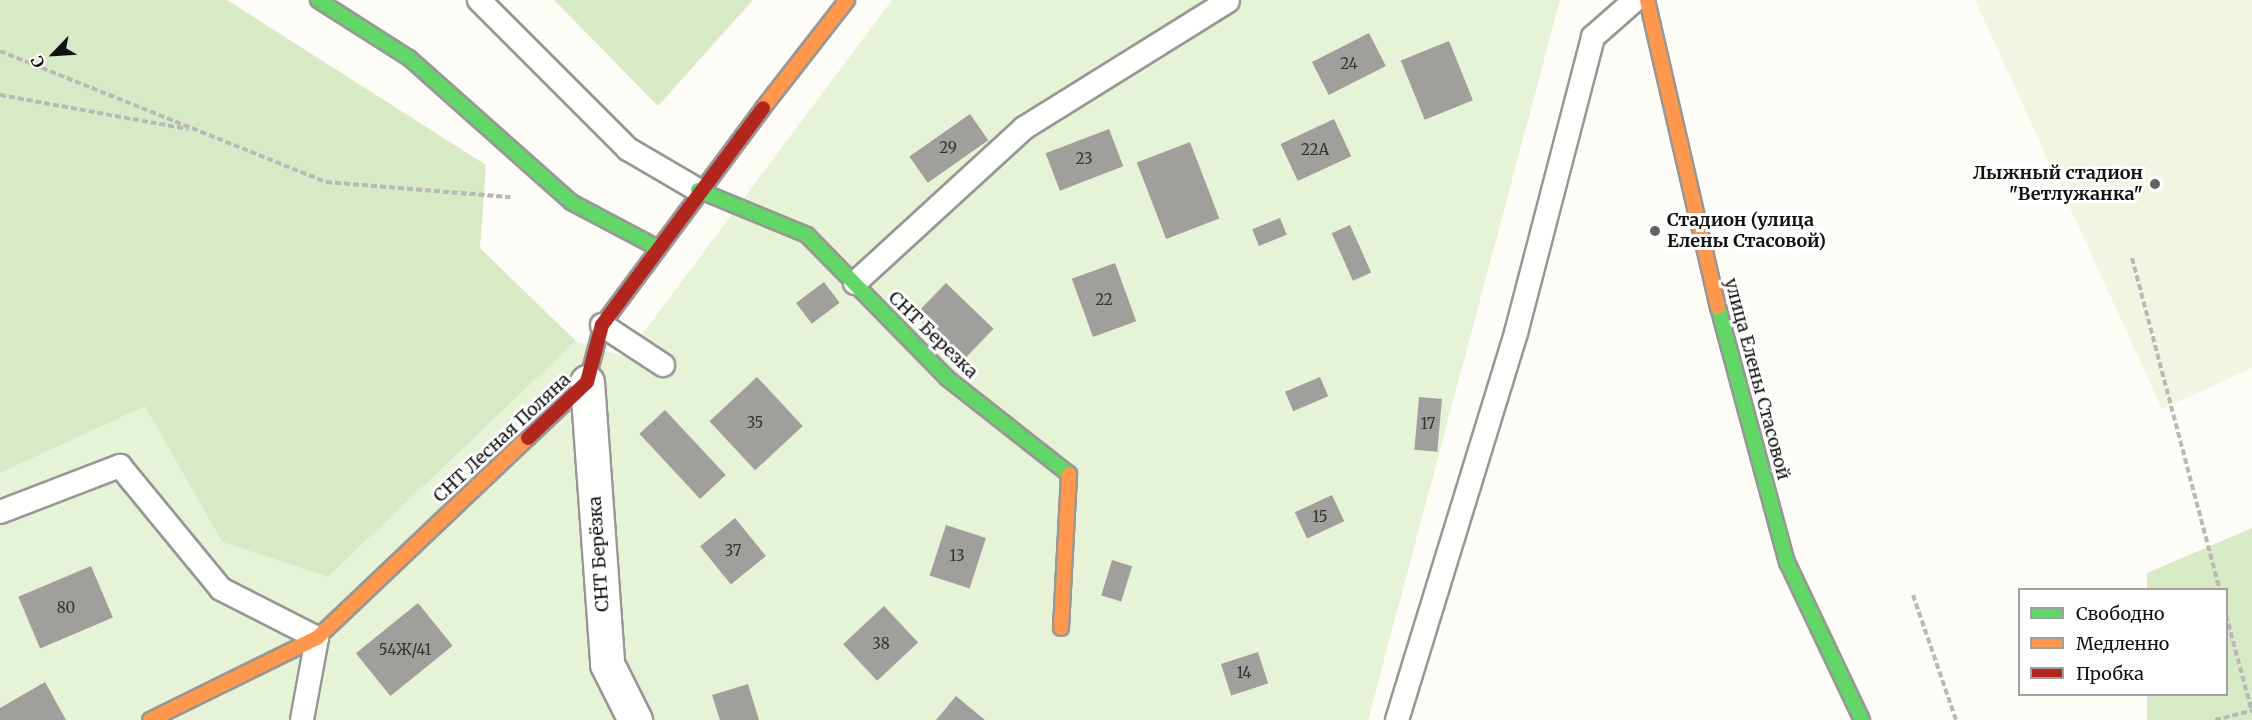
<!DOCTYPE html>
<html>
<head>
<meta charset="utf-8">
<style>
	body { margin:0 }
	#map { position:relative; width:2252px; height:720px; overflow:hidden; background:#fdfcf7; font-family:Merriweather,serif }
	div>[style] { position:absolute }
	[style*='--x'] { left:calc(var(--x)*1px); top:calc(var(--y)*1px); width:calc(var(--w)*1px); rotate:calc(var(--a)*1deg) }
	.green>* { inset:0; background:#e7f3d7 }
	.forest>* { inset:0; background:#d8eac5 }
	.pitch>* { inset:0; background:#f0f6e1 }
	.building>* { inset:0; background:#a19f9c; transform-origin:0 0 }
	.path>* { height:4px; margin-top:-2px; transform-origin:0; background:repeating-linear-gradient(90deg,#b9b9b8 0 6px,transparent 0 9px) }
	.roads { filter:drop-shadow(2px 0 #979795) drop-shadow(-2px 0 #979795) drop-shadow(0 2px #979795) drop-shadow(0 -2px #979795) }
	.lane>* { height:22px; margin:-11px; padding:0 11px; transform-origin:11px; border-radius:11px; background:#fffffe }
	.street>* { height:33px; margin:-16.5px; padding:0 16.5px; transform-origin:16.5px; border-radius:16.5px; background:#fffffe }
	.fast>* { height:14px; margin:-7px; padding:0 7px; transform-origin:7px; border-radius:7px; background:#63d668 }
	.slow>* { height:14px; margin:-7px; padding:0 7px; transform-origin:7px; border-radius:7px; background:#ff974d }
	.jam>* { height:14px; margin:-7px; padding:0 7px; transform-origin:7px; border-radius:7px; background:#b3261e }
	.dots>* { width:16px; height:16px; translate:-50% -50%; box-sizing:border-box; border:3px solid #fff; border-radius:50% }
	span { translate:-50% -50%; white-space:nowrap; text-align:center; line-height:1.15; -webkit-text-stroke:6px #fff; paint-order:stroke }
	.number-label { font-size:15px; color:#353434 }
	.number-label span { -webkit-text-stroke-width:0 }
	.poi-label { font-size:18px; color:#111; font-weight:700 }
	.right { translate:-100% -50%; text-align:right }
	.left { translate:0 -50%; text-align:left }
	.street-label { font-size:18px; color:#111 }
	.legend { position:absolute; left:2018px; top:588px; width:210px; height:108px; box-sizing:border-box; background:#fff; border:2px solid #a0a0a0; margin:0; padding:8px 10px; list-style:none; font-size:18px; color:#111 }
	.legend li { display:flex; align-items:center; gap:12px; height:30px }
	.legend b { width:30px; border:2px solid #a0a0a0 }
	.north { position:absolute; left:24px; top:24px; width:60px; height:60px; -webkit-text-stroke:4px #fff; paint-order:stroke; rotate:245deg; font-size:16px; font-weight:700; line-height:24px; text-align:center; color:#111 }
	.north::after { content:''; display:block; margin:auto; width:21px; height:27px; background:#111; clip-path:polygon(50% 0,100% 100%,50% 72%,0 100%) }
</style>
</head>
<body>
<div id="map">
	<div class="green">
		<div style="clip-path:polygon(892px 0,1560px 0,1368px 720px,0 720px,0 473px,145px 405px,222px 542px,328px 577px,576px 341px,625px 357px)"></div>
	</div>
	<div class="forest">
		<div style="clip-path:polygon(0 0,227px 0,486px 165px,480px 248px,576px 341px,328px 577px,222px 542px,145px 406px,0 473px)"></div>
		<div style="clip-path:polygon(554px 0,753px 0,658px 106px)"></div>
		<div style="clip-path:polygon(2252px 528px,2252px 720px,2147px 720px,2147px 695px,2226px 694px,2226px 590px,2147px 589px,2147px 573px)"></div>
	</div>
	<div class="pitch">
		<div style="clip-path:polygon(1975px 0,2252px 0,2252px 368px,2162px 409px)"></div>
	</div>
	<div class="building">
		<div style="left:1369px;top:33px;width:37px;height:64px;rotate:63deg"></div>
		<div style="left:1449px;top:41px;width:64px;height:52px;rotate:68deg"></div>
		<div style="left:970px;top:114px;width:32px;height:74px;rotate:55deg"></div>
		<div style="left:1334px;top:119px;width:41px;height:59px;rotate:65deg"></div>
		<div style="left:1109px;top:129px;width:40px;height:68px;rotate:69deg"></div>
		<div style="left:1190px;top:142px;width:82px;height:57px;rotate:69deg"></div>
		<div style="left:1280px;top:218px;width:18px;height:30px;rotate:68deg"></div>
		<div style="left:1350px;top:225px;width:52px;height:20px;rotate:66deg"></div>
		<div style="left:1115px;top:263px;width:62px;height:46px;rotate:70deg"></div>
		<div style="left:824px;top:282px;width:26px;height:35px;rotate:53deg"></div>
		<div style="left:946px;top:283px;width:66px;height:46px;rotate:44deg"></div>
		<div style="left:757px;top:377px;width:67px;height:65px;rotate:47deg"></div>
		<div style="left:1320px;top:377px;width:21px;height:38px;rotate:67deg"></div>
		<div style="left:1419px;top:397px;width:23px;height:53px;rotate:5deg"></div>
		<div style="left:665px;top:410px;width:89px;height:35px;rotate:47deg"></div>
		<div style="left:1332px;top:495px;width:29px;height:41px;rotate:65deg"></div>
		<div style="left:735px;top:518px;width:49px;height:45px;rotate:51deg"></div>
		<div style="left:946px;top:525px;width:42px;height:53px;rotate:18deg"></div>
		<div style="left:1112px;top:560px;width:21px;height:37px;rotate:17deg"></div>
		<div style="left:91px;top:566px;width:56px;height:79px;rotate:67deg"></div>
		<div style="left:418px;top:603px;width:55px;height:80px;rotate:51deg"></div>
		<div style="left:884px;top:606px;width:50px;height:56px;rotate:47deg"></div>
		<div style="left:1258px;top:652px;width:33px;height:39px;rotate:72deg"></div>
		<div style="clip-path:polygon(45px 682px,66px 720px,0 720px,0 708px)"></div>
		<div style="clip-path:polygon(748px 684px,759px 720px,720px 720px,712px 695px)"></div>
		<div style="clip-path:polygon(956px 696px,985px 720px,936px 720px)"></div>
	</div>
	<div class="path">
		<div style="--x:0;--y:51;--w:351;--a:21.9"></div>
		<div style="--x:326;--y:182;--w:185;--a:4.7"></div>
		<div style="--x:0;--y:95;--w:191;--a:10.3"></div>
		<div style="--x:2132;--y:258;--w:343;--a:75.2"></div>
		<div style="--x:1913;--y:595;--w:132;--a:71"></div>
		<div style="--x:2226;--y:615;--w:100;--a:75"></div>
		<div style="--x:2215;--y:720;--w:38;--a:-14"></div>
	</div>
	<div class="roads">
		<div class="lane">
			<div style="--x:479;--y:0;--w:211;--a:45"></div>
			<div style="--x:628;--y:149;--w:81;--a:30.4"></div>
			<div style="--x:855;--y:283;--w:229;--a:-42.5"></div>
			<div style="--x:1024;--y:128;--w:240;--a:-31.9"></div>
			<div style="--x:602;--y:325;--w:73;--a:33.3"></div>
			<div style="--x:0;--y:512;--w:129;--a:-21"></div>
			<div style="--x:120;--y:466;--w:159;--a:50.6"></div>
			<div style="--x:221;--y:589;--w:108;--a:27"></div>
			<div style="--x:317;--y:638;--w:83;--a:100.4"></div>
			<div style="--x:1397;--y:720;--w:405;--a:-72.9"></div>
			<div style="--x:1516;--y:333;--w:306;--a:-75.4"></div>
			<div style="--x:1593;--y:37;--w:56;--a:-41.4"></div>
		</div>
		<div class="street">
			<div style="--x:587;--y:382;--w:283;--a:85.9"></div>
			<div style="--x:607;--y:664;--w:63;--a:63.4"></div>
		</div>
		<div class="fast">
			<div style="--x:318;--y:0;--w:108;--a:32.5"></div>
			<div style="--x:409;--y:58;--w:217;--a:41.6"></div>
			<div style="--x:571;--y:202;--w:96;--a:27.9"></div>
			<div style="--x:698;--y:190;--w:118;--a:22.4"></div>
			<div style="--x:807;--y:235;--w:200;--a:45.6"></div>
			<div style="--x:947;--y:378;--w:155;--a:38.2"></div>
			<div style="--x:1718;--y:307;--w:264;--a:74.9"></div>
			<div style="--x:1787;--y:562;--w:175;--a:64.6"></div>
		</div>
		<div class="slow">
			<div style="--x:1647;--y:0;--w:315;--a:77"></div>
			<div style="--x:763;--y:108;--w:137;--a:-52.1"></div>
			<div style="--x:1061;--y:628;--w:154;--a:-87"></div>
			<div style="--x:150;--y:720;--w:186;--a:-26.2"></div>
			<div style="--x:317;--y:638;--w:291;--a:-43.5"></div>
		</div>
		<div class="jam">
			<div style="--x:528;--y:438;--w:81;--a:-43.5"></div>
			<div style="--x:587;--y:382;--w:59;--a:-75.3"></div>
			<div style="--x:602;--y:325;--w:270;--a:-53.4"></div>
		</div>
	</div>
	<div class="dots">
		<div style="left:2155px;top:184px;background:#646362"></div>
		<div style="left:1655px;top:231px;background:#646362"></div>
	</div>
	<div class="number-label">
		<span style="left:1349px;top:64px">24</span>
		<span style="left:948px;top:148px">29</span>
		<span style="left:1315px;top:150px">22А</span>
		<span style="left:1084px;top:159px">23</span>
		<span style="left:1104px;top:300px">22</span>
		<span style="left:755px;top:423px">35</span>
		<span style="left:1428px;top:424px">17</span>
		<span style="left:1320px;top:517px">15</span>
		<span style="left:733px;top:551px">37</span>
		<span style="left:957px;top:556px">13</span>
		<span style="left:66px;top:608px">80</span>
		<span style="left:881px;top:644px">38</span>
		<span style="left:405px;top:650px">54Ж/41</span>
		<span style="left:1244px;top:673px">14</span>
	</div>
	<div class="poi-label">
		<span class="right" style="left:2143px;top:184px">Лыжный стадион<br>"Ветлужанка"</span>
		<span class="left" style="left:1667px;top:231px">Стадион (улица<br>Елены Стасовой)</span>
	</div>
	<div class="street-label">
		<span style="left:933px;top:335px;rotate:44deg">СНТ Березка</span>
		<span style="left:1757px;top:379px;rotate:75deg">улица Елены Стасовой</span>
		<span style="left:502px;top:438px;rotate:-43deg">СНТ Лесная Поляна</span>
		<span style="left:599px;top:554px;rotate:-94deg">СНТ Берёзка</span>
	</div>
	<ul class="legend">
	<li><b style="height:8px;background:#63d668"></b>Свободно</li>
	<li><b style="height:8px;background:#ff974d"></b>Медленно</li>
	<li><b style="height:8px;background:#b3261e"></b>Пробка</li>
	</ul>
	<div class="north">С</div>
</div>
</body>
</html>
